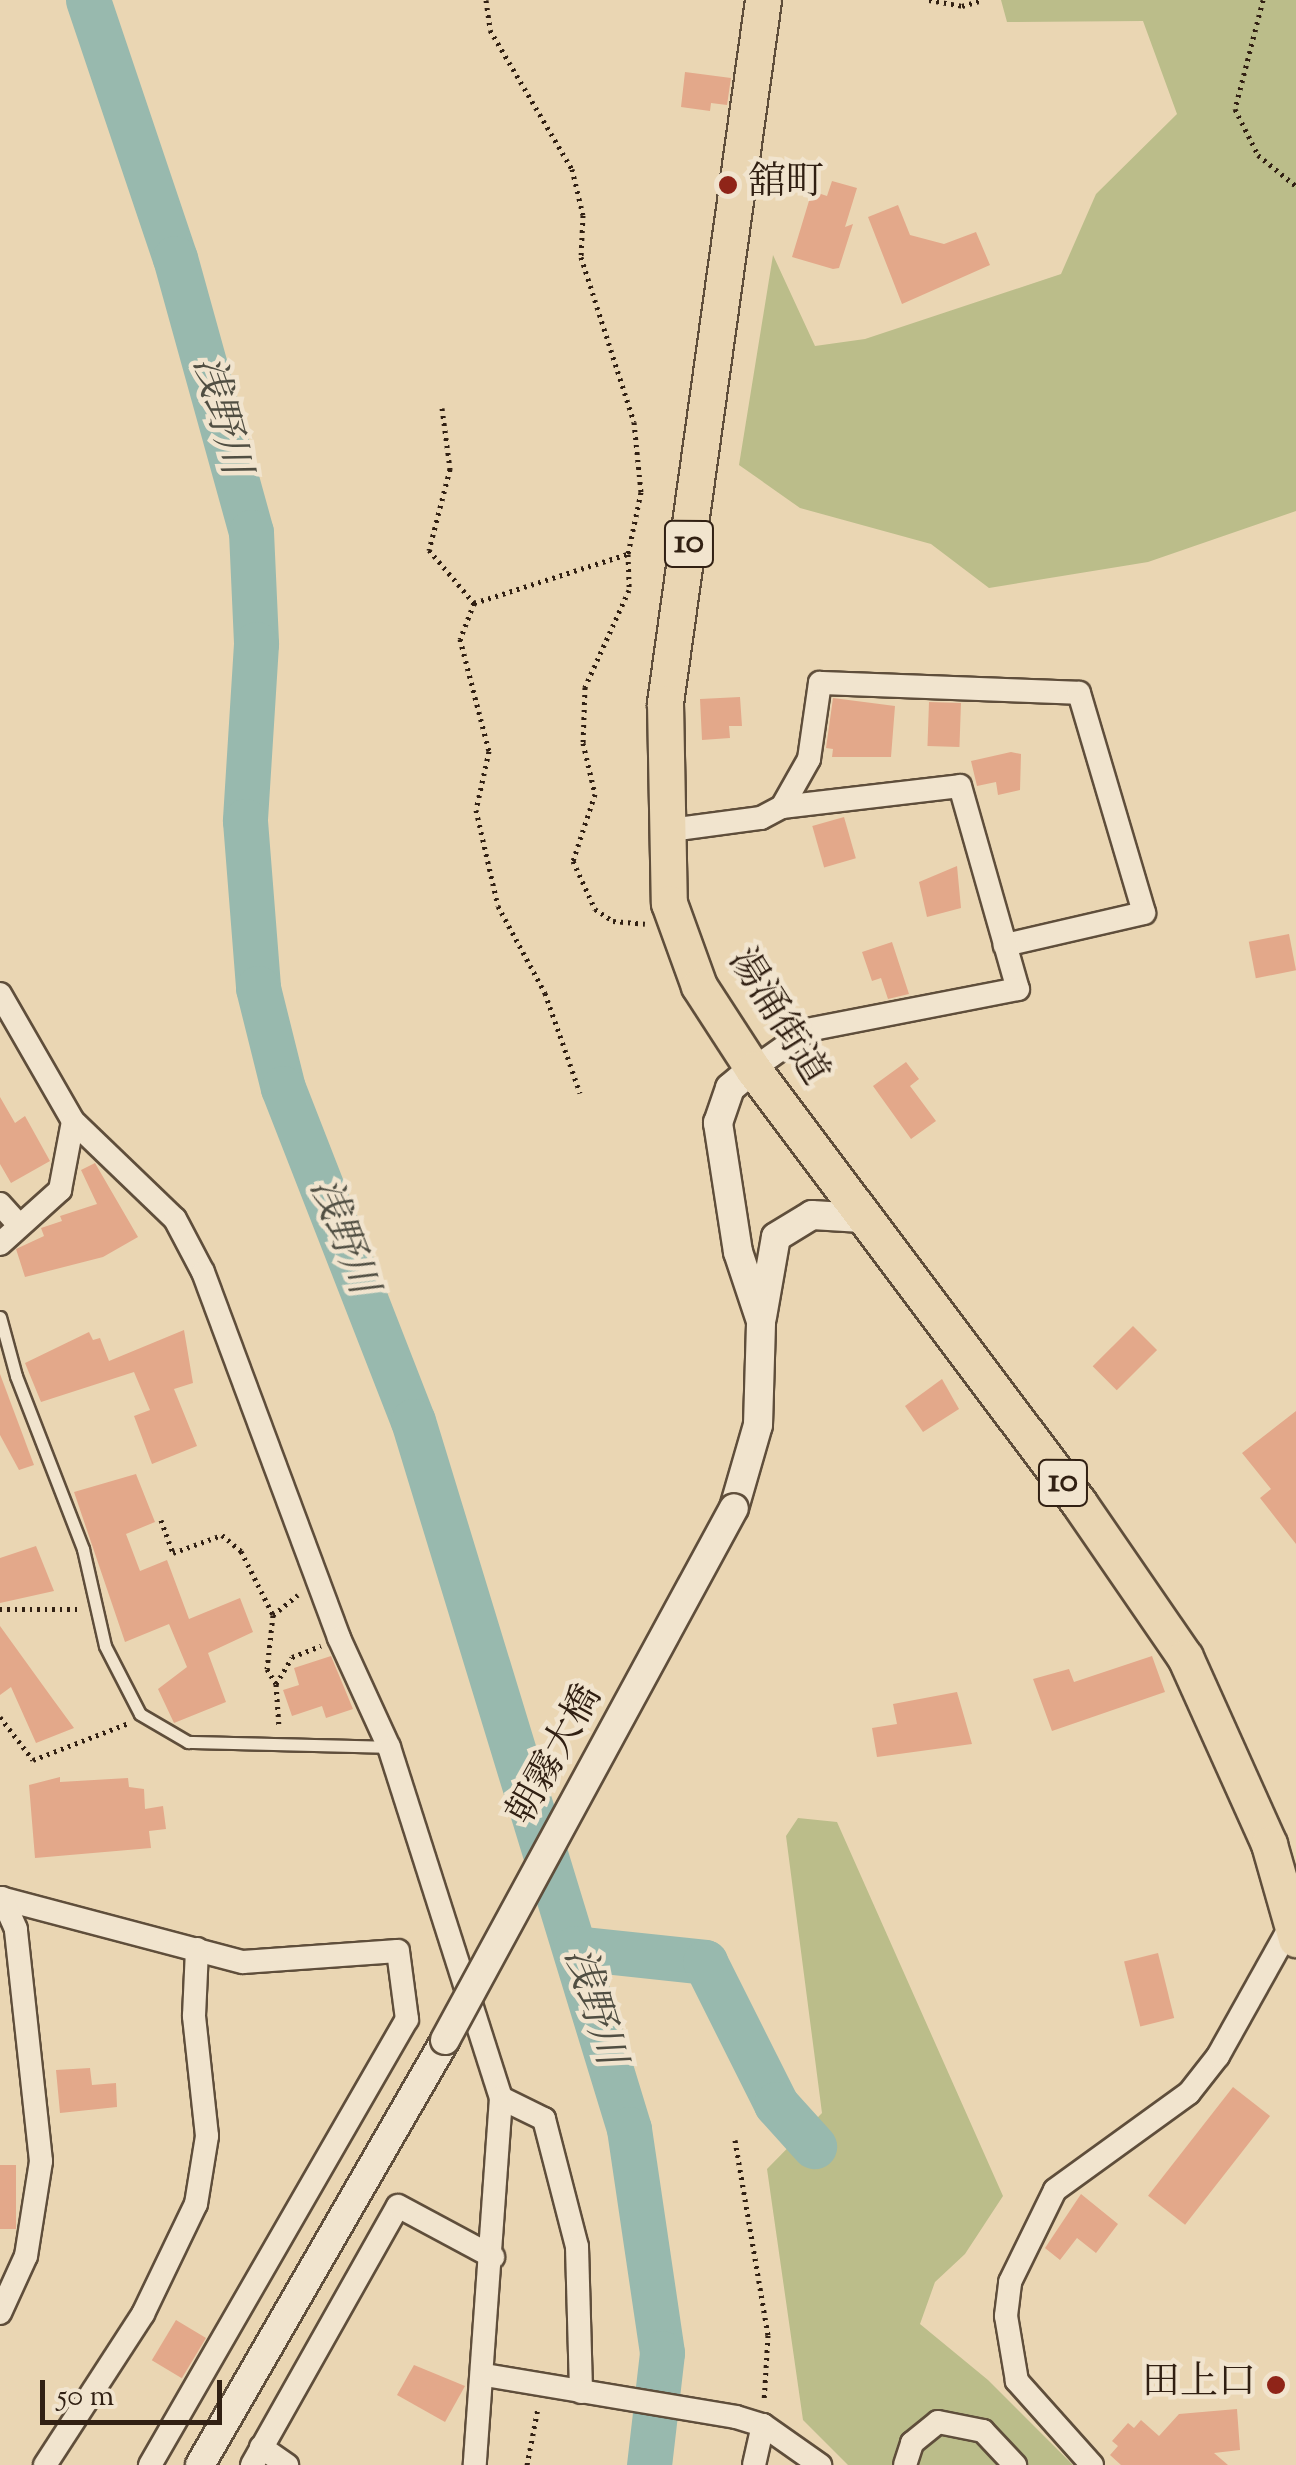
<!DOCTYPE html>
<html>
<head>
<meta charset="utf-8">
<style>
	body { margin:0 }
	#map { position:relative; width:1296px; height:2465px; overflow:hidden; background:#ead6b3; font-family:"Sorts Mill Goudy","Noto Serif JP",serif }
	div>[style] { position:absolute }
	[style*='--x'] { left:calc(var(--x)*1px); top:calc(var(--y)*1px); width:calc(var(--w)*1px); rotate:calc(var(--a)*1deg) }
	.green>* { inset:0; background:#bbbd8a }
	.river>* { height:45px; margin:-22.5px; padding:0 22.5px; transform-origin:22.5px; border-radius:22.5px; background:#98b9ae }
	.building>* { inset:0; background:#e3a88a; transform-origin:0 0 }
	.path>* { height:5px; margin-top:-2.5px; transform-origin:0; background:repeating-linear-gradient(90deg,#312013 0 2.5px,transparent 0 7.5px) }
	.roads { filter:drop-shadow(2px 0 #5f4e3b) drop-shadow(-2px 0 #5f4e3b) drop-shadow(0 2px #5f4e3b) drop-shadow(0 -2px #5f4e3b) }
	.service>* { height:11px; margin:-5.5px; padding:0 5.5px; transform-origin:5.5px; border-radius:5.5px; background:#f1e4ce }
	.minor>* { height:22px; margin:-11px; padding:0 11px; transform-origin:11px; border-radius:11px; background:#f1e4ce }
	.tertiary>* { height:28px; margin:-14px; padding:0 14px; transform-origin:14px; border-radius:14px; background:#f1e4ce }
	.primary>* { height:35px; margin:-17.5px; padding:0 17.5px; transform-origin:17.5px; border-radius:17.5px; background:#ead6b3 }
	.bridges { filter:drop-shadow(2px 0 #5f4e3b) drop-shadow(-2px 0 #5f4e3b) drop-shadow(0 2px #5f4e3b) drop-shadow(0 -2px #5f4e3b) }
	.tertiary-bridge>* { height:28px; margin:-14px; padding:0 14px; transform-origin:14px; border-radius:14px; background:#f1e4ce }
	.dots>* { width:28px; height:28px; translate:-50% -50%; box-sizing:border-box; border:5px solid #f1e4ce; border-radius:50% }
	span { translate:-50% -50%; white-space:nowrap; text-align:center; line-height:1.15; -webkit-text-stroke:9px #f1e4ce; paint-order:stroke }
	.shield-label span { padding:2px 8px; background:#f1e4ce; border:2px solid; border-radius:8px; -webkit-text-stroke-width:0 }
	.shield-label { font-size:35px; color:#312013; font-weight:700 }
	.poi-label { font-size:38px; color:#312013 }
	.left { translate:0 -50%; text-align:left }
	.right { translate:-100% -50%; text-align:right }
	.street-label { font-size:38px; color:#312013 }
	.water-label { font-size:40px; color:#504e42; font-style:italic }
	.scale { position:absolute; left:40px; top:2380px; width:182px; height:45px; box-sizing:border-box; border:5px solid #312013; border-top:0; padding-left:12px; font-size:30px; line-height:35px; white-space:nowrap; color:#312013; -webkit-text-stroke:8px #f1e4ce; paint-order:stroke }
</style>
</head>
<body>
<div id="map">
	<div class="green">
		<div style="clip-path:polygon(1001px 0,1296px 0,1296px 511px,1148px 562px,989px 588px,931px 544px,800px 508px,739px 465px,773px 255px,815px 346px,865px 339px,1061px 274px,1096px 194px,1177px 114px,1143px 21px,1007px 22px)"></div>
		<div style="clip-path:polygon(798px 1818px,837px 1822px,1003px 2196px,965px 2254px,935px 2282px,920px 2324px,988px 2380px,1073px 2465px,848px 2465px,803px 2420px,767px 2169px,822px 2113px,786px 1836px)"></div>
	</div>
	<div class="river">
		<div style="--x:88;--y:0;--w:272;--a:71.4"></div>
		<div style="--x:175;--y:258;--w:284;--a:74.5"></div>
		<div style="--x:251;--y:532;--w:112;--a:87.4"></div>
		<div style="--x:256;--y:644;--w:177;--a:93.6"></div>
		<div style="--x:245;--y:821;--w:168;--a:85.5"></div>
		<div style="--x:258;--y:988;--w:103;--a:76"></div>
		<div style="--x:283;--y:1088;--w:357;--a:68.7"></div>
		<div style="--x:413;--y:1421;--w:740;--a:73.03"></div>
		<div style="--x:629;--y:2129;--w:226;--a:81.6"></div>
		<div style="--x:662;--y:2353;--w:113;--a:96.6"></div>
		<div style="--x:575;--y:1948;--w:131;--a:6.1"></div>
		<div style="--x:705;--y:1962;--w:159;--a:63.4"></div>
		<div style="--x:776;--y:2104;--w:57;--a:47.9"></div>
	</div>
	<div class="building">
		<div style="clip-path:polygon(685px 72px,731px 78px,727px 105px,711px 103px,710px 111px,681px 107px)"></div>
		<div style="clip-path:polygon(832px 181px,857px 188px,845px 227px,853px 224px,839px 268px,833px 269px,792px 257px,812px 191px,827px 196px)"></div>
		<div style="clip-path:polygon(898px 205px,910px 235px,944px 244px,976px 232px,990px 265px,902px 304px,868px 217px)"></div>
		<div style="clip-path:polygon(740px 697px,742px 726px,729px 726px,730px 738px,702px 740px,700px 699px)"></div>
		<div style="clip-path:polygon(833px 698px,895px 706px,891px 757px,832px 757px,833px 749px,826px 748px)"></div>
		<div style="left:929px;top:702px;width:32px;height:44px;rotate:2deg"></div>
		<div style="clip-path:polygon(1011px 752px,1021px 754px,1020px 790px,998px 795px,996px 782px,977px 786px,971px 761px)"></div>
		<div style="left:844px;top:817px;width:43px;height:33px;rotate:74deg"></div>
		<div style="clip-path:polygon(957px 866px,961px 908px,927px 917px,919px 882px)"></div>
		<div style="left:1289px;top:934px;width:37px;height:41px;rotate:79deg"></div>
		<div style="clip-path:polygon(892px 942px,909px 994px,888px 999px,881px 978px,872px 981px,862px 952px)"></div>
		<div style="clip-path:polygon(906px 1062px,919px 1079px,910px 1086px,936px 1121px,911px 1139px,873px 1086px)"></div>
		<div style="clip-path:polygon(0 1097px,15px 1123px,25px 1116px,50px 1161px,11px 1183px,0 1164px)"></div>
		<div style="clip-path:polygon(95px 1163px,138px 1237px,103px 1257px,25px 1277px,16px 1249px,44px 1236px,41px 1228px,62px 1221px,60px 1216px,97px 1204px,81px 1170px)"></div>
		<div style="left:1133px;top:1326px;width:34px;height:57px;rotate:45deg"></div>
		<div style="clip-path:polygon(184px 1330px,193px 1383px,174px 1389px,197px 1446px,152px 1464px,134px 1416px,150px 1410px,134px 1372px,41px 1402px,25px 1363px,89px 1332px,93px 1340px,100px 1338px,109px 1361px)"></div>
		<div style="clip-path:polygon(0 1374px,34px 1465px,19px 1470px,0 1435px)"></div>
		<div style="clip-path:polygon(942px 1379px,959px 1409px,923px 1432px,905px 1406px)"></div>
		<div style="clip-path:polygon(1296px 1411px,1296px 1544px,1260px 1498px,1271px 1489px,1242px 1453px)"></div>
		<div style="clip-path:polygon(136px 1474px,155px 1522px,126px 1534px,140px 1571px,167px 1560px,189px 1619px,240px 1598px,253px 1632px,208px 1653px,226px 1702px,174px 1723px,158px 1689px,187px 1667px,169px 1624px,125px 1642px,74px 1492px)"></div>
		<div style="clip-path:polygon(36px 1546px,54px 1591px,0 1603px,0 1558px)"></div>
		<div style="clip-path:polygon(0 1626px,52px 1698px,74px 1728px,36px 1743px,11px 1687px,0 1695px)"></div>
		<div style="clip-path:polygon(331px 1656px,353px 1709px,326px 1718px,322px 1706px,292px 1716px,283px 1690px,299px 1685px,294px 1668px)"></div>
		<div style="clip-path:polygon(1152px 1656px,1165px 1692px,1052px 1731px,1033px 1679px,1069px 1669px,1074px 1682px)"></div>
		<div style="clip-path:polygon(957px 1692px,972px 1744px,877px 1757px,872px 1728px,897px 1724px,893px 1704px)"></div>
		<div style="clip-path:polygon(60px 1777px,60px 1782px,128px 1778px,129px 1787px,144px 1789px,145px 1809px,163px 1806px,166px 1829px,149px 1831px,151px 1848px,35px 1858px,29px 1785px)"></div>
		<div style="left:1158px;top:1953px;width:67px;height:35px;rotate:76deg"></div>
		<div style="clip-path:polygon(90px 2068px,92px 2085px,116px 2083px,117px 2107px,60px 2113px,56px 2070px)"></div>
		<div style="left:1233px;top:2087px;width:47px;height:138px;rotate:38deg"></div>
		<div style="left:0;top:2165px;width:16px;height:64px"></div>
		<div style="clip-path:polygon(1081px 2194px,1118px 2224px,1096px 2253px,1077px 2238px,1060px 2260px,1045px 2248px)"></div>
		<div style="left:176px;top:2320px;width:35px;height:47px;rotate:31deg"></div>
		<div style="clip-path:polygon(414px 2365px,465px 2386px,445px 2422px,397px 2395px)"></div>
		<div style="clip-path:polygon(1237px 2409px,1240px 2450px,1214px 2453px,1228px 2465px,1121px 2465px,1110px 2455px,1118px 2446px,1112px 2441px,1128px 2423px,1134px 2428px,1141px 2420px,1159px 2436px,1179px 2414px)"></div>
	</div>
	<div class="path">
		<div style="--x:486;--y:0;--w:30;--a:82"></div>
		<div style="--x:490;--y:30;--w:161;--a:59.5"></div>
		<div style="--x:572;--y:169;--w:47;--a:76.6"></div>
		<div style="--x:583;--y:215;--w:42;--a:92.7"></div>
		<div style="--x:581;--y:257;--w:173;--a:72.2"></div>
		<div style="--x:634;--y:422;--w:70;--a:84.3"></div>
		<div style="--x:641;--y:492;--w:63;--a:101.8"></div>
		<div style="--x:628;--y:554;--w:36;--a:88"></div>
		<div style="--x:629;--y:590;--w:107;--a:114.4"></div>
		<div style="--x:585;--y:687;--w:56;--a:92"></div>
		<div style="--x:583;--y:743;--w:52;--a:76.8"></div>
		<div style="--x:595;--y:794;--w:71;--a:108.2"></div>
		<div style="--x:573;--y:861;--w:53;--a:65.4"></div>
		<div style="--x:595;--y:909;--w:22;--a:34"></div>
		<div style="--x:613;--y:921;--w:32;--a:5"></div>
		<div style="--x:929;--y:0;--w:34;--a:10"></div>
		<div style="--x:962;--y:6;--w:22;--a:-16"></div>
		<div style="--x:1263;--y:0;--w:113;--a:104.4"></div>
		<div style="--x:1235;--y:109;--w:51;--a:63.4"></div>
		<div style="--x:1258;--y:155;--w:49;--a:39.2"></div>
		<div style="--x:442;--y:408;--w:62;--a:82.5"></div>
		<div style="--x:450;--y:469;--w:84;--a:104.5"></div>
		<div style="--x:429;--y:550;--w:70;--a:49.7"></div>
		<div style="--x:474;--y:603;--w:162;--a:-17.7"></div>
		<div style="--x:474;--y:603;--w:39;--a:111"></div>
		<div style="--x:460;--y:639;--w:116;--a:75.5"></div>
		<div style="--x:489;--y:751;--w:60;--a:102.4"></div>
		<div style="--x:476;--y:810;--w:98;--a:77.1"></div>
		<div style="--x:498;--y:906;--w:99;--a:61.6"></div>
		<div style="--x:545;--y:993;--w:106;--a:70.7"></div>
		<div style="--x:161;--y:1520;--w:35;--a:70"></div>
		<div style="--x:173;--y:1553;--w:52;--a:-20.2"></div>
		<div style="--x:222;--y:1535;--w:25;--a:40"></div>
		<div style="--x:241;--y:1551;--w:72;--a:63.4"></div>
		<div style="--x:273;--y:1615;--w:54;--a:96.3"></div>
		<div style="--x:267;--y:1669;--w:17;--a:59"></div>
		<div style="--x:276;--y:1684;--w:43;--a:86"></div>
		<div style="--x:0;--y:1609;--w:78;--a:0"></div>
		<div style="--x:273;--y:1615;--w:32;--a:-39"></div>
		<div style="--x:276;--y:1684;--w:31;--a:-59"></div>
		<div style="--x:292;--y:1657;--w:31;--a:-21"></div>
		<div style="--x:0;--y:1717;--w:54;--a:52.5"></div>
		<div style="--x:33;--y:1760;--w:103;--a:-21.1"></div>
		<div style="--x:735;--y:2140;--w:198;--a:80.4"></div>
		<div style="--x:768;--y:2335;--w:67;--a:93.4"></div>
		<div style="--x:527;--y:2465;--w:58;--a:-79.1"></div>
	</div>
	<div class="roads">
		<div class="service">
			<div style="--x:0;--y:1317;--w:61;--a:74.8"></div>
			<div style="--x:16;--y:1376;--w:186;--a:68.8"></div>
			<div style="--x:83;--y:1549;--w:99;--a:77.2"></div>
			<div style="--x:105;--y:1646;--w:76;--a:62.8"></div>
			<div style="--x:140;--y:1714;--w:56;--a:30.3"></div>
			<div style="--x:188;--y:1742;--w:201;--a:1.4"></div>
		</div>
		<div class="minor">
			<div style="--x:782;--y:807;--w:55;--a:-60.6"></div>
			<div style="--x:809;--y:759;--w:77;--a:-81.8"></div>
			<div style="--x:820;--y:683;--w:259;--a:2.2"></div>
			<div style="--x:1079;--y:693;--w:229;--a:73.5"></div>
			<div style="--x:1144;--y:913;--w:143;--a:167"></div>
			<div style="--x:663;--y:831;--w:99;--a:-7.6"></div>
			<div style="--x:761;--y:818;--w:24;--a:-28"></div>
			<div style="--x:782;--y:807;--w:179;--a:-6.7"></div>
			<div style="--x:960;--y:786;--w:211;--a:74.1"></div>
			<div style="--x:1018;--y:989;--w:214;--a:169"></div>
			<div style="--x:808;--y:1030;--w:67;--a:144.7"></div>
			<div style="--x:0;--y:994;--w:146;--a:60.1"></div>
			<div style="--x:73;--y:1121;--w:141;--a:43.9"></div>
			<div style="--x:175;--y:1219;--w:60;--a:62.2"></div>
			<div style="--x:203;--y:1272;--w:390;--a:69.6"></div>
			<div style="--x:339;--y:1638;--w:120;--a:65.4"></div>
			<div style="--x:389;--y:1747;--w:368;--a:72.3"></div>
			<div style="--x:501;--y:2098;--w:368;--a:94.1"></div>
			<div style="--x:0;--y:1204;--w:28;--a:48"></div>
			<div style="--x:0;--y:1244;--w:81;--a:-42"></div>
			<div style="--x:60;--y:1190;--w:70;--a:-79.3"></div>
			<div style="--x:0;--y:1898;--w:251;--a:14.8"></div>
			<div style="--x:243;--y:1962;--w:155;--a:-4.1"></div>
			<div style="--x:398;--y:1951;--w:69;--a:82.5"></div>
			<div style="--x:407;--y:2019;--w:515;--a:119.95"></div>
			<div style="--x:501;--y:2098;--w:48;--a:26"></div>
			<div style="--x:544;--y:2119;--w:132;--a:75.5"></div>
			<div style="--x:577;--y:2247;--w:145;--a:88.4"></div>
			<div style="--x:0;--y:2313;--w:63;--a:-65.5"></div>
			<div style="--x:26;--y:2256;--w:96;--a:-81"></div>
			<div style="--x:41;--y:2161;--w:233;--a:-96.2"></div>
			<div style="--x:16;--y:1929;--w:34;--a:-114"></div>
			<div style="--x:485;--y:2375;--w:254;--a:9.5"></div>
			<div style="--x:736;--y:2417;--w:28;--a:17"></div>
			<div style="--x:763;--y:2425;--w:70;--a:35.1"></div>
			<div style="--x:261;--y:2447;--w:32;--a:35"></div>
			<div style="--x:45;--y:2465;--w:180;--a:-57"></div>
			<div style="--x:143;--y:2314;--w:122;--a:-64.3"></div>
			<div style="--x:196;--y:2204;--w:69;--a:-80.8"></div>
			<div style="--x:207;--y:2136;--w:121;--a:-96.2"></div>
			<div style="--x:194;--y:2016;--w:67;--a:-87.4"></div>
			<div style="--x:252;--y:2465;--w:297;--a:-60.6"></div>
			<div style="--x:398;--y:2206;--w:108;--a:28.2"></div>
			<div style="--x:754;--y:2465;--w:41;--a:-77.3"></div>
			<div style="--x:905;--y:2465;--w:23;--a:-72"></div>
			<div style="--x:912;--y:2443;--w:33;--a:-39"></div>
			<div style="--x:938;--y:2422;--w:46;--a:11.3"></div>
			<div style="--x:983;--y:2431;--w:47;--a:46.7"></div>
			<div style="--x:1092;--y:2465;--w:113;--a:-131.8"></div>
			<div style="--x:1017;--y:2381;--w:66;--a:-99.6"></div>
			<div style="--x:1006;--y:2316;--w:34;--a:-83"></div>
			<div style="--x:1010;--y:2282;--w:102;--a:-63.9"></div>
			<div style="--x:1055;--y:2190;--w:165;--a:-35.9"></div>
			<div style="--x:1189;--y:2093;--w:47;--a:-51.9"></div>
			<div style="--x:1218;--y:2056;--w:156;--a:-60.8"></div>
		</div>
		<div class="tertiary">
			<div style="--x:762;--y:1317;--w:81;--a:-80.1"></div>
			<div style="--x:776;--y:1237;--w:42;--a:-31.4"></div>
			<div style="--x:812;--y:1215;--w:50;--a:3.4"></div>
			<div style="--x:734;--y:1508;--w:86;--a:-73.9"></div>
			<div style="--x:758;--y:1425;--w:104;--a:-88.3"></div>
			<div style="--x:761;--y:1321;--w:73;--a:-108.4"></div>
			<div style="--x:738;--y:1252;--w:131;--a:-98.8"></div>
			<div style="--x:718;--y:1123;--w:37;--a:-71"></div>
			<div style="--x:730;--y:1088;--w:30;--a:-40"></div>
			<div style="--x:200;--y:2465;--w:491;--a:-60"></div>
		</div>
		<div class="primary">
			<div style="--x:763;--y:0;--w:710;--a:97.94"></div>
			<div style="--x:665;--y:703;--w:200;--a:88.9"></div>
			<div style="--x:669;--y:903;--w:88;--a:70.1"></div>
			<div style="--x:699;--y:986;--w:99;--a:57"></div>
			<div style="--x:753;--y:1069;--w:543;--a:53.09"></div>
			<div style="--x:1079;--y:1503;--w:187;--a:55.5"></div>
			<div style="--x:1185;--y:1657;--w:205;--a:65.8"></div>
			<div style="--x:1269;--y:1844;--w:99;--a:74.1"></div>
		</div>
	</div>
	<div class="bridges">
		<div class="tertiary-bridge">
			<div style="--x:445;--y:2040;--w:605;--a:-61.49"></div>
		</div>
	</div>
	<div class="dots">
		<div style="left:728px;top:185px;background:#8f2418"></div>
		<div style="left:1276px;top:2385px;background:#8f2418"></div>
	</div>
	<div class="shield-label">
		<span style="left:689px;top:544px">10</span>
		<span style="left:1063px;top:1483px">10</span>
	</div>
	<div class="poi-label">
		<span class="left" style="left:748px;top:185px">舘町</span>
		<span class="right" style="left:1256px;top:2385px">田上口</span>
	</div>
	<div class="street-label">
		<span style="left:776px;top:1018px;rotate:58deg">湯涌街道</span>
		<span style="left:557px;top:1756px;rotate:-61deg">朝霧大橋</span>
	</div>
	<div class="water-label">
		<span style="left:219px;top:416px;rotate:75deg">浅野川</span>
		<span style="left:341px;top:1237px;rotate:69deg">浅野川</span>
		<span style="left:592px;top:2007px;rotate:73deg">浅野川</span>
	</div>
	<div class="scale">50 m</div>
</div>
</body>
</html>
